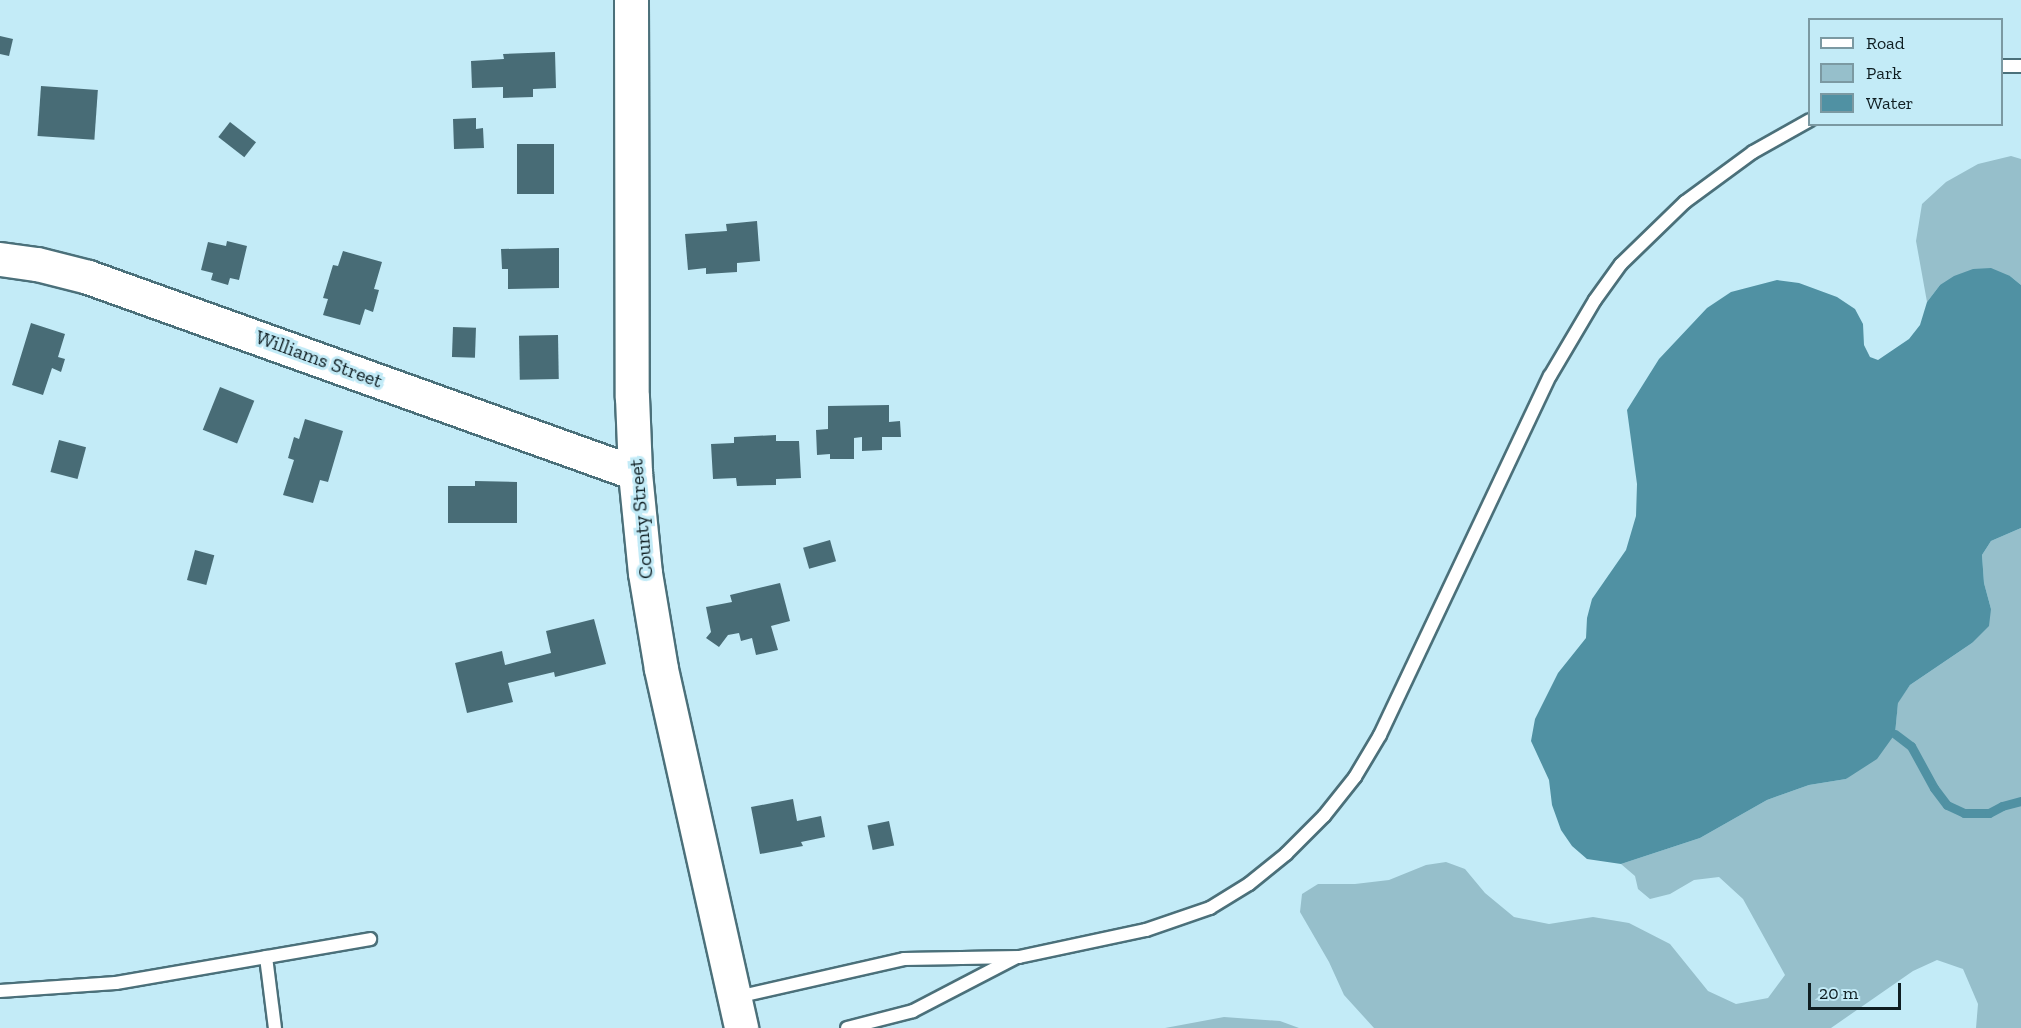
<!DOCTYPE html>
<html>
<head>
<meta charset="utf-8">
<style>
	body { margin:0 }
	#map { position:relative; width:2021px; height:1028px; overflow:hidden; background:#c3ebf7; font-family:"Zilla Slab",serif }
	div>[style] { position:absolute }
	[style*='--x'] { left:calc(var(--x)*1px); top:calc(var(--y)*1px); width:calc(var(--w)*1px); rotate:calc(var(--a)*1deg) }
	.green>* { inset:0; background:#96bfcb }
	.water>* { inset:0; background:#5091a3 }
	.stream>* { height:9px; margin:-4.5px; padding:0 4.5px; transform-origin:4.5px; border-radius:4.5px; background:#5091a3 }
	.building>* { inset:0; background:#486c76; transform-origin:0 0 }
	.roads { filter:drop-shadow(2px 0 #4b707a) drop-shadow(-2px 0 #4b707a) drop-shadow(0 2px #4b707a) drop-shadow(0 -2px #4b707a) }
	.lane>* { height:12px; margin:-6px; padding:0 6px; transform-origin:6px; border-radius:6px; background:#fff }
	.secondary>* { height:33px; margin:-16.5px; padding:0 16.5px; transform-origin:16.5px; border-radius:16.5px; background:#fff }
	.primary>* { height:33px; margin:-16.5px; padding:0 16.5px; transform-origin:16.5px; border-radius:16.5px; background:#fff }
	span { translate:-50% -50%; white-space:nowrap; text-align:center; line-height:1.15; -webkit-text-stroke:6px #c3ebf7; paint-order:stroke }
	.street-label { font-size:20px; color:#0f1e22 }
	.legend { position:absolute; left:1808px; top:18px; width:195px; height:108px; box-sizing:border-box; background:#c3ebf7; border:2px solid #7b99a2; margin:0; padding:8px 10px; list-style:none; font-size:18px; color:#0f1e22 }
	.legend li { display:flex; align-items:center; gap:12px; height:30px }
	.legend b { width:30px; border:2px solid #7b99a2 }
	.scale { position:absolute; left:1808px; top:983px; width:93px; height:27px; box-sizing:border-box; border:3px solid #0f1e22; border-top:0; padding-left:8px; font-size:18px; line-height:21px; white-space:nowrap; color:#0f1e22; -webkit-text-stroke:4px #c3ebf7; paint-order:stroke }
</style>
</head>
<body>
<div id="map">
	<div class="green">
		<div style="clip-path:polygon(2011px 156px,2021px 159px,2021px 285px,2010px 276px,1940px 285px,1927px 302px,1916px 241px,1922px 204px,1946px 182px,1978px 164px)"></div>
		<div style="clip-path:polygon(2021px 528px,2021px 1028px,1976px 1028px,1978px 1004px,1963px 969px,1937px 960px,1913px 971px,1831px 1028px,1374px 1028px,1344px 995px,1329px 962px,1300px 912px,1302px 894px,1318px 884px,1355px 884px,1389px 880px,1426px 865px,1446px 862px,1465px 869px,1485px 893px,1514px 917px,1549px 924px,1593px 917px,1629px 923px,1670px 944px,1708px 991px,1736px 1004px,1768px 998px,1785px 975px,1743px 899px,1719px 877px,1694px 880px,1670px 894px,1650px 899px,1638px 889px,1635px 876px,1621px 864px,1700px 838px,1767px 800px,1809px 785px,1846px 779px,1895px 734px,1898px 702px,1910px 685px,1972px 643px,1991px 609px,1984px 583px,1982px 555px,1991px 541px)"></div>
		<div style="clip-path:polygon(1224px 1017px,1280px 1021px,1299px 1028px,1165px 1028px)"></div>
	</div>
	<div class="water">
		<div style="clip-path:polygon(1991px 268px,2010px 276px,2021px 285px,2021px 528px,1991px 541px,1982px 555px,1984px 583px,1991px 609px,1989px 626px,1972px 643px,1910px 685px,1898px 703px,1895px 734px,1877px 759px,1846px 779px,1809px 785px,1767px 800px,1700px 838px,1621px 864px,1587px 859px,1572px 846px,1561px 830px,1552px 805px,1549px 780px,1531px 741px,1535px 719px,1558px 673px,1586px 638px,1587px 618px,1592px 599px,1626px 550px,1636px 516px,1637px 484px,1627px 410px,1659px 359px,1707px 308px,1731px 292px,1777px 280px,1799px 283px,1837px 297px,1855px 309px,1863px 324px,1864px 345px,1870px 357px,1878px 360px,1909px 339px,1920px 325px,1927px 302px,1940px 285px,1954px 276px,1973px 269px)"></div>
	</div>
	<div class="stream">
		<div style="--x:1895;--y:734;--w:20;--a:37"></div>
		<div style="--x:1911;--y:746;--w:48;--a:61.3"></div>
		<div style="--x:1934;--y:788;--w:21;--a:53"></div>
		<div style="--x:1947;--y:805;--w:19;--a:25"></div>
		<div style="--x:1964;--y:813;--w:25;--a:0"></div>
		<div style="--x:1989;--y:813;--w:15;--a:-28"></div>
		<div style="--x:2002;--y:806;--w:20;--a:-15"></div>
	</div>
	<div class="building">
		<div style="clip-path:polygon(0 36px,13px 39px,9px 56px,0 54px)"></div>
		<div style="clip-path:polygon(555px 52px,556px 88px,533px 89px,533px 97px,503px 98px,503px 87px,472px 88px,471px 61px,504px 59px,503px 54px)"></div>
		<div style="left:41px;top:86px;width:57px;height:50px;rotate:4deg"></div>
		<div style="clip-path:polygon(476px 118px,476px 129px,483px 128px,484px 148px,454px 149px,453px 119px)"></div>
		<div style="left:230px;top:122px;width:33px;height:19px;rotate:38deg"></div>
		<div style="left:554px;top:144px;width:50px;height:37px;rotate:90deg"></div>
		<div style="clip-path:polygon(757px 221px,760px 261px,737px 263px,737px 272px,706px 274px,706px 268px,688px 270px,685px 234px,727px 231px,726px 224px)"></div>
		<div style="clip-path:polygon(227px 241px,247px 246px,239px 280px,230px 278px,228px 285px,211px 280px,213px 273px,201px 270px,208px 242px,226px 246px)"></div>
		<div style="clip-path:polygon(559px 248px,559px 288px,508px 289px,508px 269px,502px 269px,501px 249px)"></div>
		<div style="clip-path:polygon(343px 251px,382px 262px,374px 289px,379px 290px,373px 312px,365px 309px,360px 325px,323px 315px,328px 299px,323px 298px,333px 265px,338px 266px)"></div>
		<div style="clip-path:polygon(31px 323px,65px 334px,58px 357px,65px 359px,61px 372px,52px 368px,43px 395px,12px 385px)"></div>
		<div style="left:453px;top:327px;width:23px;height:30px;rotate:2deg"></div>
		<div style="left:558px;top:335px;width:44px;height:39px;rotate:89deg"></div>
		<div style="left:220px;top:387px;width:37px;height:46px;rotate:22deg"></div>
		<div style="clip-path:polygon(889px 405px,889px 422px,900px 421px,901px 437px,882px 437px,882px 450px,862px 451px,862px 437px,854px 438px,854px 459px,830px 459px,830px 454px,817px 455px,816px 430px,828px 429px,828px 406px)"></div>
		<div style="clip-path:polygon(305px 419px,343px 431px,328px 482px,320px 480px,313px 503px,283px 495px,294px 460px,288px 458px,294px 437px,299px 439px)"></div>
		<div style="clip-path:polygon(776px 435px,776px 441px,799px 441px,801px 478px,776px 479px,776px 485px,737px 486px,736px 478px,713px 479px,711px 444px,734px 443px,734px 437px)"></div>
		<div style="left:59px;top:440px;width:28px;height:33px;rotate:15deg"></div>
		<div style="clip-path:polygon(475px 481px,517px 482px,517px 523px,448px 523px,448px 486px,475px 486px)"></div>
		<div style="left:830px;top:540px;width:22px;height:28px;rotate:74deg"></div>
		<div style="left:195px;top:550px;width:20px;height:31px;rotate:15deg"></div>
		<div style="clip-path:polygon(780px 583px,790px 621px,771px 626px,778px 650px,756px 655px,752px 638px,741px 641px,739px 633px,728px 635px,719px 647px,706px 638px,711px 632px,706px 607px,732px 602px,730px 595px)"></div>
		<div style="clip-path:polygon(594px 619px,606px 664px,555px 677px,554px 672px,508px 683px,513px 702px,467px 713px,455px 663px,502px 651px,505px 665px,551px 653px,546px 631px)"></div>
		<div style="clip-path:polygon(793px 799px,797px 821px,821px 816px,825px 837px,801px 842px,803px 846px,760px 854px,751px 807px)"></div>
		<div style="left:889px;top:821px;width:25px;height:22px;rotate:78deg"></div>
	</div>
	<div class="roads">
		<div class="lane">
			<div style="--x:2002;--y:66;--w:19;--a:0"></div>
			<div style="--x:266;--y:957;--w:72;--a:82.8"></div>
			<div style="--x:0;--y:991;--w:116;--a:-3.9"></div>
			<div style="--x:116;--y:983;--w:258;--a:-9.8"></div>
			<div style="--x:737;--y:997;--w:171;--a:-12.8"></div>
			<div style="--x:904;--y:959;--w:115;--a:-1"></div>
			<div style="--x:1019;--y:957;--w:130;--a:-12"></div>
			<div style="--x:1146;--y:930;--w:68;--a:-19"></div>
			<div style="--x:1210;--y:908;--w:46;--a:-31.6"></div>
			<div style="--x:1249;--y:884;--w:48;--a:-39"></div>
			<div style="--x:1286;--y:854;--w:54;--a:-45"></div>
			<div style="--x:1324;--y:816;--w:50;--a:-51.5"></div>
			<div style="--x:1355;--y:777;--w:49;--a:-59.2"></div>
			<div style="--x:1380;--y:735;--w:397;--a:-64.7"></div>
			<div style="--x:1550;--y:376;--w:88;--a:-59.4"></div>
			<div style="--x:1595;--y:300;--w:44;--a:-54.2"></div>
			<div style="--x:1621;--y:264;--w:89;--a:-44.1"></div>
			<div style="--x:1685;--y:202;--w:84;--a:-36.3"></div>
			<div style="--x:1753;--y:152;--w:65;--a:-29.3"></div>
			<div style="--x:847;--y:1028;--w:68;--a:-14.4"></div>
			<div style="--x:913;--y:1011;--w:115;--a:-27.5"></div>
		</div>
		<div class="secondary">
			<div style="--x:0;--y:259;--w:37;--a:8"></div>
			<div style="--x:37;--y:264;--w:53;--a:14.3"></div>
			<div style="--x:88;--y:277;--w:581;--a:19.71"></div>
		</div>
		<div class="primary">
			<div style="--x:631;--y:0;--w:397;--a:89.9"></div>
			<div style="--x:632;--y:397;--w:76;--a:87.7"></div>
			<div style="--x:635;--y:473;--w:100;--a:84.3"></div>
			<div style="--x:645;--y:573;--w:97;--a:80.5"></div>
			<div style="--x:661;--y:669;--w:368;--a:77.4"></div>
		</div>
	</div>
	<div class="street-label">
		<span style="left:319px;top:359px;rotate:20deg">Williams Street</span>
		<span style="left:641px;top:519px;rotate:-95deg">County Street</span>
	</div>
	<ul class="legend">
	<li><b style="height:8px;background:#fff"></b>Road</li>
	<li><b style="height:16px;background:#96bfcb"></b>Park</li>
	<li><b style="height:16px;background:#5091a3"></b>Water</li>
	</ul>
	<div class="scale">20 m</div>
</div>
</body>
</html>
